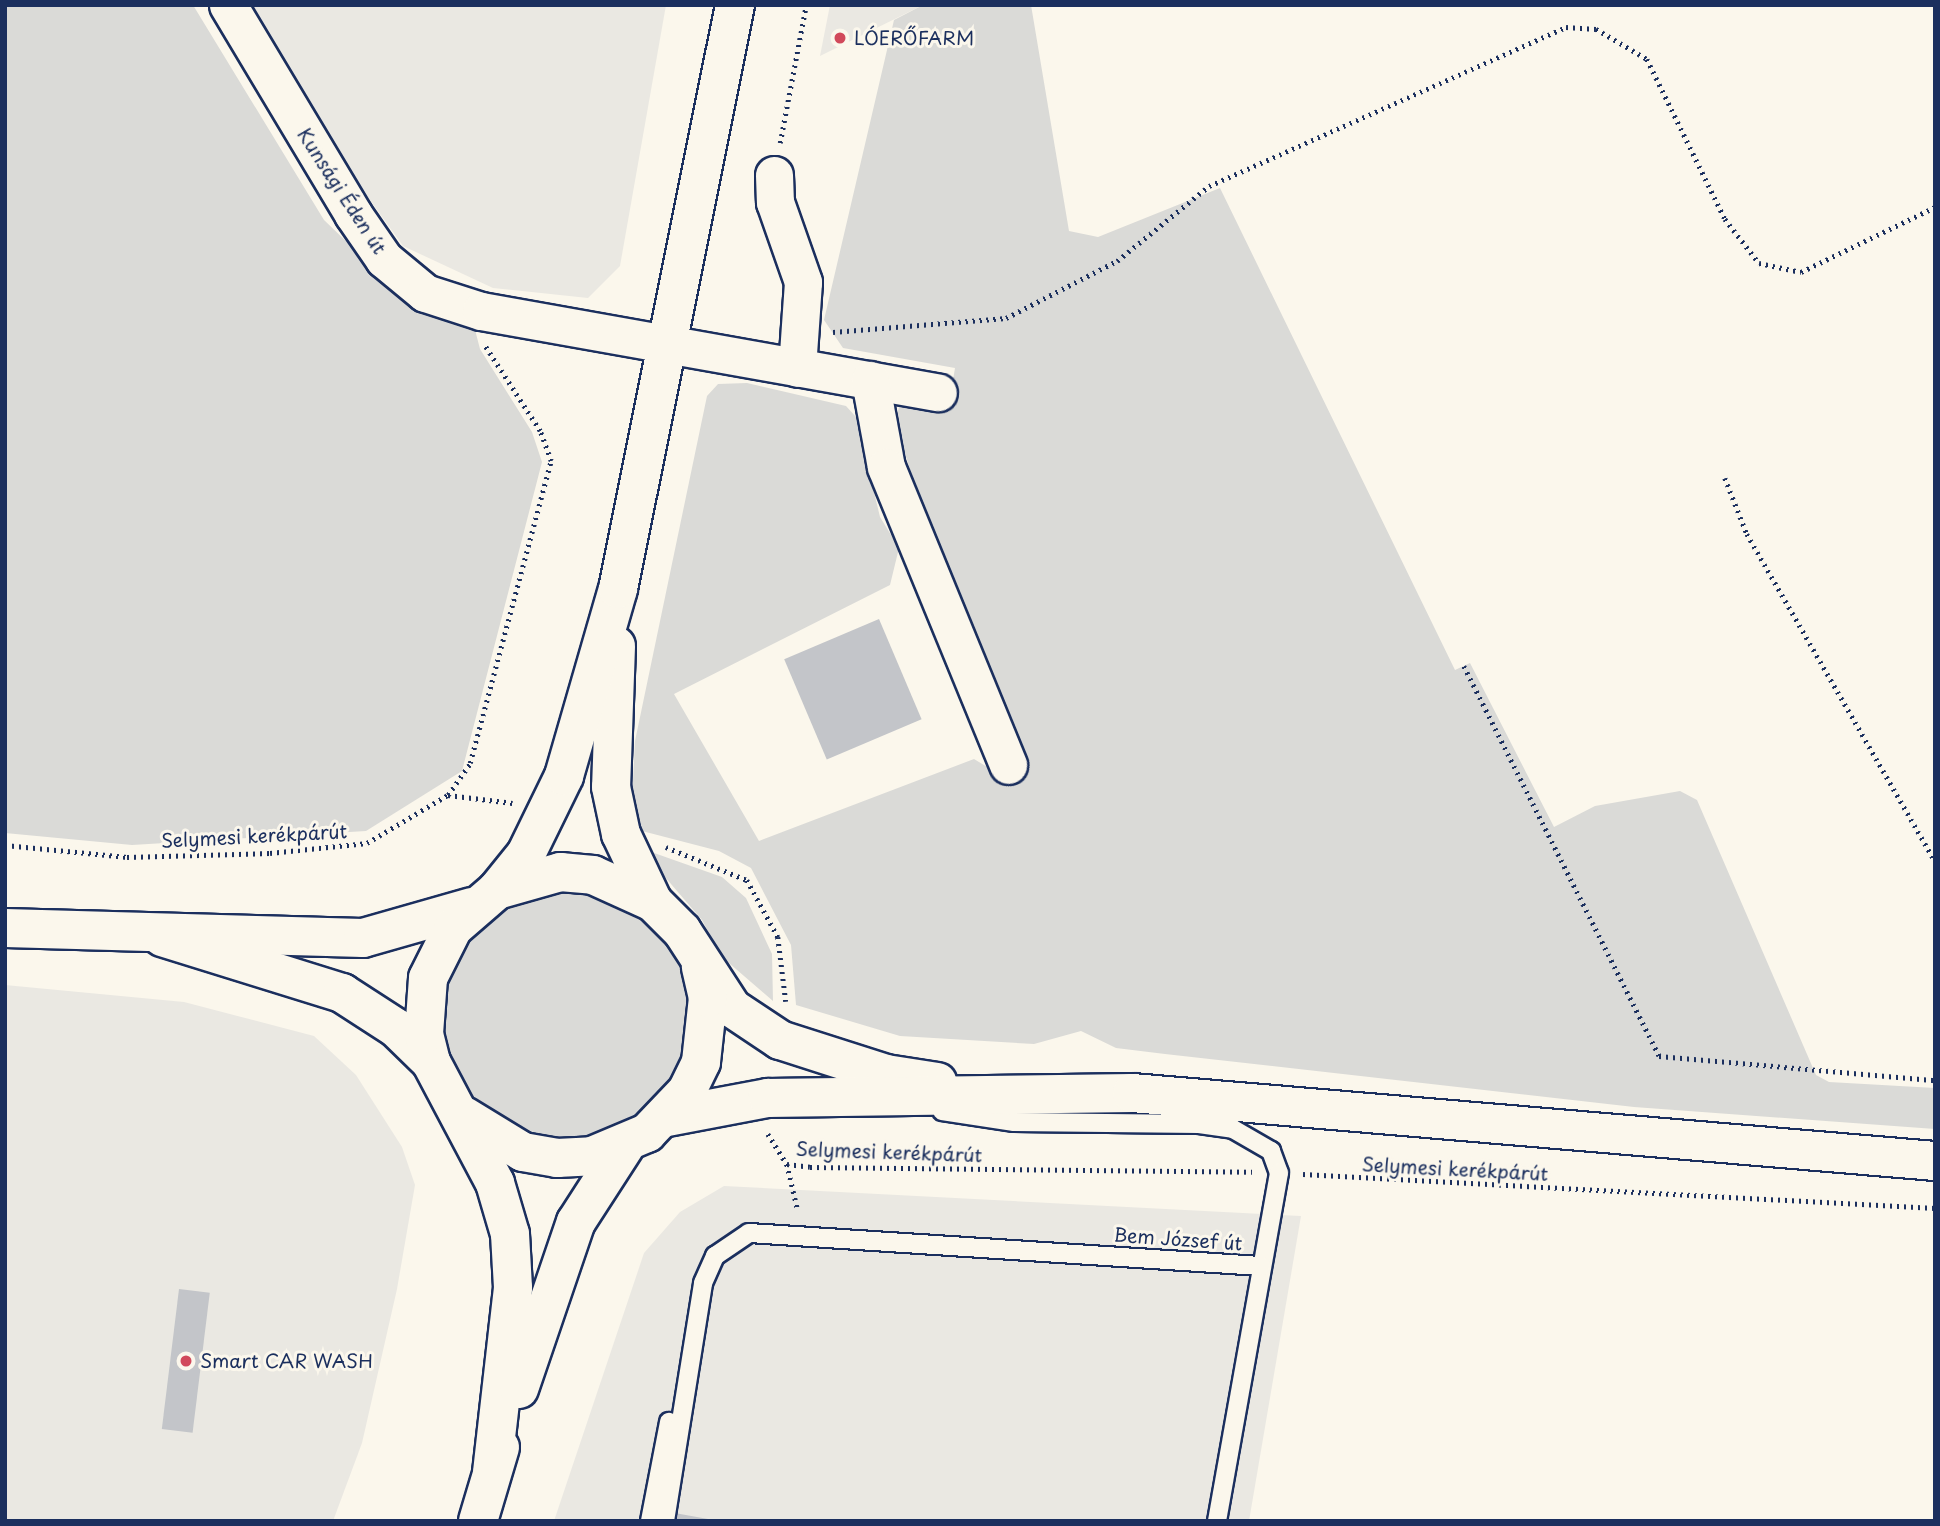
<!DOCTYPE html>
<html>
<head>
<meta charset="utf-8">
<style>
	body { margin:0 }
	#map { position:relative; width:1940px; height:1526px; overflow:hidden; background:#fbf7ec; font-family:"Playpen Sans",sans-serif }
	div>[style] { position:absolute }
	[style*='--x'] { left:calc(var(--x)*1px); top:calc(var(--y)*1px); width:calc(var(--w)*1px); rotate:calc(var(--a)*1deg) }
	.built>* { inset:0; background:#eae8e2 }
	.green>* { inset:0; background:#dadad7 }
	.building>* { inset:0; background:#c3c5c9; transform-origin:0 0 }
	.path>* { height:4.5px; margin-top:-2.25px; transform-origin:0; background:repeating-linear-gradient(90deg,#1b2f5e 0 2px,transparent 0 7px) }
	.roads { filter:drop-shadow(2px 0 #1b2f5e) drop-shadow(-2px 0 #1b2f5e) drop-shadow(0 2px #1b2f5e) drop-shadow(0 -2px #1b2f5e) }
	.lane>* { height:18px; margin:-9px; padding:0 9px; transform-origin:9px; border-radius:9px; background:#fbf7ec }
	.street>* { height:37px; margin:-18.5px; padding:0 18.5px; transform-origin:18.5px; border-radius:18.5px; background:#fbf7ec }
	.primary>* { height:38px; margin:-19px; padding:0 19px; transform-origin:19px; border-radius:19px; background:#fbf7ec }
	.dots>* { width:19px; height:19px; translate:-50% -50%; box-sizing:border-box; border:4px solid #fbf7ec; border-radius:50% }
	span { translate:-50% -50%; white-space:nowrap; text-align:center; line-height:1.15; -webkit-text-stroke:6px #fbf7ec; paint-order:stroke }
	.poi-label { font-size:19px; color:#1b2f5e }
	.left { translate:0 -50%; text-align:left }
	.street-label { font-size:19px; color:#1b2f5e }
	.frame { position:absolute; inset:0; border:7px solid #1b2f5e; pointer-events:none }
</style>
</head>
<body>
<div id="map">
	<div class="built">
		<div style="clip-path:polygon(245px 5px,666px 5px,620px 266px,588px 298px,493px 288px,403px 246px,304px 108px)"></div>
		<div style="clip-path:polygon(830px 5px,923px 5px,820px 56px)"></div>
		<div style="clip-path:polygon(5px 985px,184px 1002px,314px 1036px,356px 1075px,402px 1147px,415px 1185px,397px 1289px,362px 1443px,333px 1521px,5px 1521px)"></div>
		<div style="clip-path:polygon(724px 1186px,1301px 1216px,1249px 1521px,554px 1521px,644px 1253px,680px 1212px)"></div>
	</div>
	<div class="green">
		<div style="clip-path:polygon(5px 5px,193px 5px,324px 220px,375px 269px,473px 322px,480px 349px,532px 432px,542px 462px,462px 771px,366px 831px,132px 845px,5px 833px)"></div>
		<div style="clip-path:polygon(923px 5px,1031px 5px,1069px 231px,1098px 237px,1220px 188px,1455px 670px,1470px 663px,1554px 827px,1595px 806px,1680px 791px,1697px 800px,1816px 1075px,1829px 1082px,1935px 1088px,1935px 1129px,1634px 1107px,1165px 1054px,1116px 1048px,1081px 1031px,1034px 1044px,900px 1036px,796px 1005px,791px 945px,751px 868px,719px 851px,642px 831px,632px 800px,635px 741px,707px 396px,718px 384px,747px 383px,846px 406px,856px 417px,880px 517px,899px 548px,890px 585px,674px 694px,759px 841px,974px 759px,1012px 782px,1028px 770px,931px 537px,895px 421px,900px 404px,948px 410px,955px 368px,843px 348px,824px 320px,894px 20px)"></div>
		<div style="clip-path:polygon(640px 848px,722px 877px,746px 898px,772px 954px,773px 1001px,722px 957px,702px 920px)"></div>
		<div style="clip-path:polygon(517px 886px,642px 899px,675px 929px,704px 1031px,644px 1129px,530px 1150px,441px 1074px,440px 960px)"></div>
	</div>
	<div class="building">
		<div style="left:879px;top:619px;width:109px;height:103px;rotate:67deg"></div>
		<div style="left:179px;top:1289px;width:31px;height:141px;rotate:7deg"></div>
		<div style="clip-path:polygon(658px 1510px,708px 1519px,708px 1521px,656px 1521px)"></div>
	</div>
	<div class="path">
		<div style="--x:780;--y:143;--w:140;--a:-79.3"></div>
		<div style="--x:833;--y:332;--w:174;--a:-4.6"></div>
		<div style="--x:1006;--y:318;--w:125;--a:-27.2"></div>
		<div style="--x:1117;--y:261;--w:119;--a:-39.2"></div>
		<div style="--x:1209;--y:186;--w:391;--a:-24"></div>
		<div style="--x:1566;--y:27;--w:30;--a:4"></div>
		<div style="--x:1596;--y:29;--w:59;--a:30.5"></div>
		<div style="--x:1647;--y:59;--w:178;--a:64"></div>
		<div style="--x:1725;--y:219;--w:56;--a:52.3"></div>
		<div style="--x:1759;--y:263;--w:43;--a:12.1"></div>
		<div style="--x:1801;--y:272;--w:149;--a:-25.9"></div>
		<div style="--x:1725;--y:478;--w:60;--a:68.6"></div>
		<div style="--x:1747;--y:534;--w:377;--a:60.1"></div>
		<div style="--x:1464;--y:666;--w:436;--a:63.4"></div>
		<div style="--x:1659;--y:1056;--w:277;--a:5"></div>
		<div style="--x:448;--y:795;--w:39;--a:-55"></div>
		<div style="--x:470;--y:763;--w:313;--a:-75"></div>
		<div style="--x:551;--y:461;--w:32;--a:-110"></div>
		<div style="--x:540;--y:431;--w:101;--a:-122.9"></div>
		<div style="--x:5;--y:845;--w:123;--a:5.6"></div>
		<div style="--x:127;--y:857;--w:143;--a:-1.6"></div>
		<div style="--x:270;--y:853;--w:98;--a:-5.9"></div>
		<div style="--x:367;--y:843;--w:94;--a:-30.7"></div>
		<div style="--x:448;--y:795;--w:65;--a:7"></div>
		<div style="--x:666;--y:847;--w:87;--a:22.2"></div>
		<div style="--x:747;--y:880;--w:65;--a:61.5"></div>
		<div style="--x:778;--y:937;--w:65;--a:83"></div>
		<div style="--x:768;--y:1134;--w:36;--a:58"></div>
		<div style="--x:787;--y:1164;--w:23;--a:7"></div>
		<div style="--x:810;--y:1167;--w:442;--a:0.6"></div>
		<div style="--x:787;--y:1164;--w:48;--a:76.8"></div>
		<div style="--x:1303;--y:1174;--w:633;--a:3.08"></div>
	</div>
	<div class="roads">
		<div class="lane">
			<div style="--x:942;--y:1111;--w:73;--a:8.7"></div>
			<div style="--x:1014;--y:1122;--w:185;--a:0.6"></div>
			<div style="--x:1199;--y:1124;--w:34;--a:8"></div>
			<div style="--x:1233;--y:1129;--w:44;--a:30.1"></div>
			<div style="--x:1271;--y:1151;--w:23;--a:70"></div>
			<div style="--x:1279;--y:1173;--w:353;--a:100.1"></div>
			<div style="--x:650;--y:1521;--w:101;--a:-79.1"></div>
			<div style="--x:665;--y:1521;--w:241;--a:-80.9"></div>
			<div style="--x:703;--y:1283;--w:30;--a:-66"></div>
			<div style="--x:715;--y:1256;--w:41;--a:-34.1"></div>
			<div style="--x:749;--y:1233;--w:513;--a:3.69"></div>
		</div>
		<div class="street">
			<div style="--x:228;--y:5;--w:244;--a:59.1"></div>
			<div style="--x:353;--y:214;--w:55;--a:55.4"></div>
			<div style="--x:384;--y:259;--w:53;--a:39.7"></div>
			<div style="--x:425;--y:293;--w:59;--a:17.8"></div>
			<div style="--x:481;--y:311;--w:464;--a:10.1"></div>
			<div style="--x:774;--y:175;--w:27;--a:88"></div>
			<div style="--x:775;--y:202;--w:85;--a:70.7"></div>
			<div style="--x:803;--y:282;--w:86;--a:94"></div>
			<div style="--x:870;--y:380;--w:88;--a:79.6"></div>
			<div style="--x:886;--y:467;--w:322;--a:67.7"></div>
		</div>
		<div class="primary">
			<div style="--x:616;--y:646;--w:141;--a:92"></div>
			<div style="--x:611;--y:787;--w:48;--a:78"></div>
			<div style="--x:621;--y:834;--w:75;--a:64.8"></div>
			<div style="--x:497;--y:890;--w:46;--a:-51.1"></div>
			<div style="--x:526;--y:854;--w:87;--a:-64"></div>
			<div style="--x:564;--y:776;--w:195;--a:-73.9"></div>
			<div style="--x:618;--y:589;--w:596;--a:-78.67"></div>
			<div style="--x:5;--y:928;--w:358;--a:1.6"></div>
			<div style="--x:363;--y:938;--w:113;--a:-15.9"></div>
			<div style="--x:162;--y:937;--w:189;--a:17.3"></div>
			<div style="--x:342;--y:993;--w:64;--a:32.9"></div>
			<div style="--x:396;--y:1028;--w:49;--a:44.2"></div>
			<div style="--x:431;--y:1062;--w:137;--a:62.1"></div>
			<div style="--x:495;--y:1183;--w:53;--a:73.6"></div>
			<div style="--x:510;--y:1234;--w:54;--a:86.8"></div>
			<div style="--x:513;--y:1288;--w:184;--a:96.5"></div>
			<div style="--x:431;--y:1062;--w:29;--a:-104"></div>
			<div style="--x:424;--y:1034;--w:56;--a:-85.9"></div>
			<div style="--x:428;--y:978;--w:56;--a:-63.4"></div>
			<div style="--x:453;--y:928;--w:58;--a:-40.8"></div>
			<div style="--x:497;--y:890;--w:66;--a:-15.9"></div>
			<div style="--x:560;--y:872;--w:33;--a:5"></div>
			<div style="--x:593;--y:875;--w:66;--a:24.2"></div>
			<div style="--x:653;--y:902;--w:41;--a:45"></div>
			<div style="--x:682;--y:931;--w:92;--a:57"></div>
			<div style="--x:732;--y:1008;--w:58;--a:33.7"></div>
			<div style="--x:780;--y:1040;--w:111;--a:17.8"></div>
			<div style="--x:886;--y:1074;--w:52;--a:8.9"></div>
			<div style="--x:464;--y:1116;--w:69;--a:31.4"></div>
			<div style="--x:523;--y:1152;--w:35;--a:10"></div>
			<div style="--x:557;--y:1158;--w:35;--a:-3"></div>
			<div style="--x:592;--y:1156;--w:60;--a:-22.7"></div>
			<div style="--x:647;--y:1133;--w:58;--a:-46.4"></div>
			<div style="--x:687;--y:1091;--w:32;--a:-64"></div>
			<div style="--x:701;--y:1062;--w:64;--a:-83.8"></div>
			<div style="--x:708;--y:998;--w:32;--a:-103"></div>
			<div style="--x:667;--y:1117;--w:103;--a:-10.7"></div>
			<div style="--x:768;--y:1098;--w:364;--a:-0.8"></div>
			<div style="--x:1132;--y:1093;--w:806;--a:4.84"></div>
			<div style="--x:519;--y:1389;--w:176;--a:-71.2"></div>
			<div style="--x:576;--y:1222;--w:90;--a:-57.2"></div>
			<div style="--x:478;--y:1521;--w:77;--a:-73.4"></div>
		</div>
	</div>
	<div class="dots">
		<div style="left:840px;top:38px;background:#d1495b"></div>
		<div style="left:186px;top:1361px;background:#d1495b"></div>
	</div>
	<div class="poi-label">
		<span class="left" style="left:854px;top:38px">LÓERŐFARM</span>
		<span class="left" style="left:200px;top:1361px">Smart CAR WASH</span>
	</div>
	<div class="street-label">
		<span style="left:342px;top:191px;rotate:57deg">Kunsági Éden út</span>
		<span style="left:254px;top:836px;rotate:-3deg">Selymesi kerékpárút</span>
		<span style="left:889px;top:1152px;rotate:2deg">Selymesi kerékpárút</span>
		<span style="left:1455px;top:1169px;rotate:3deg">Selymesi kerékpárút</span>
		<span style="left:1178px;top:1239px;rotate:4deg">Bem József út</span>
	</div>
	<div class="frame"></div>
</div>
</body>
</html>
